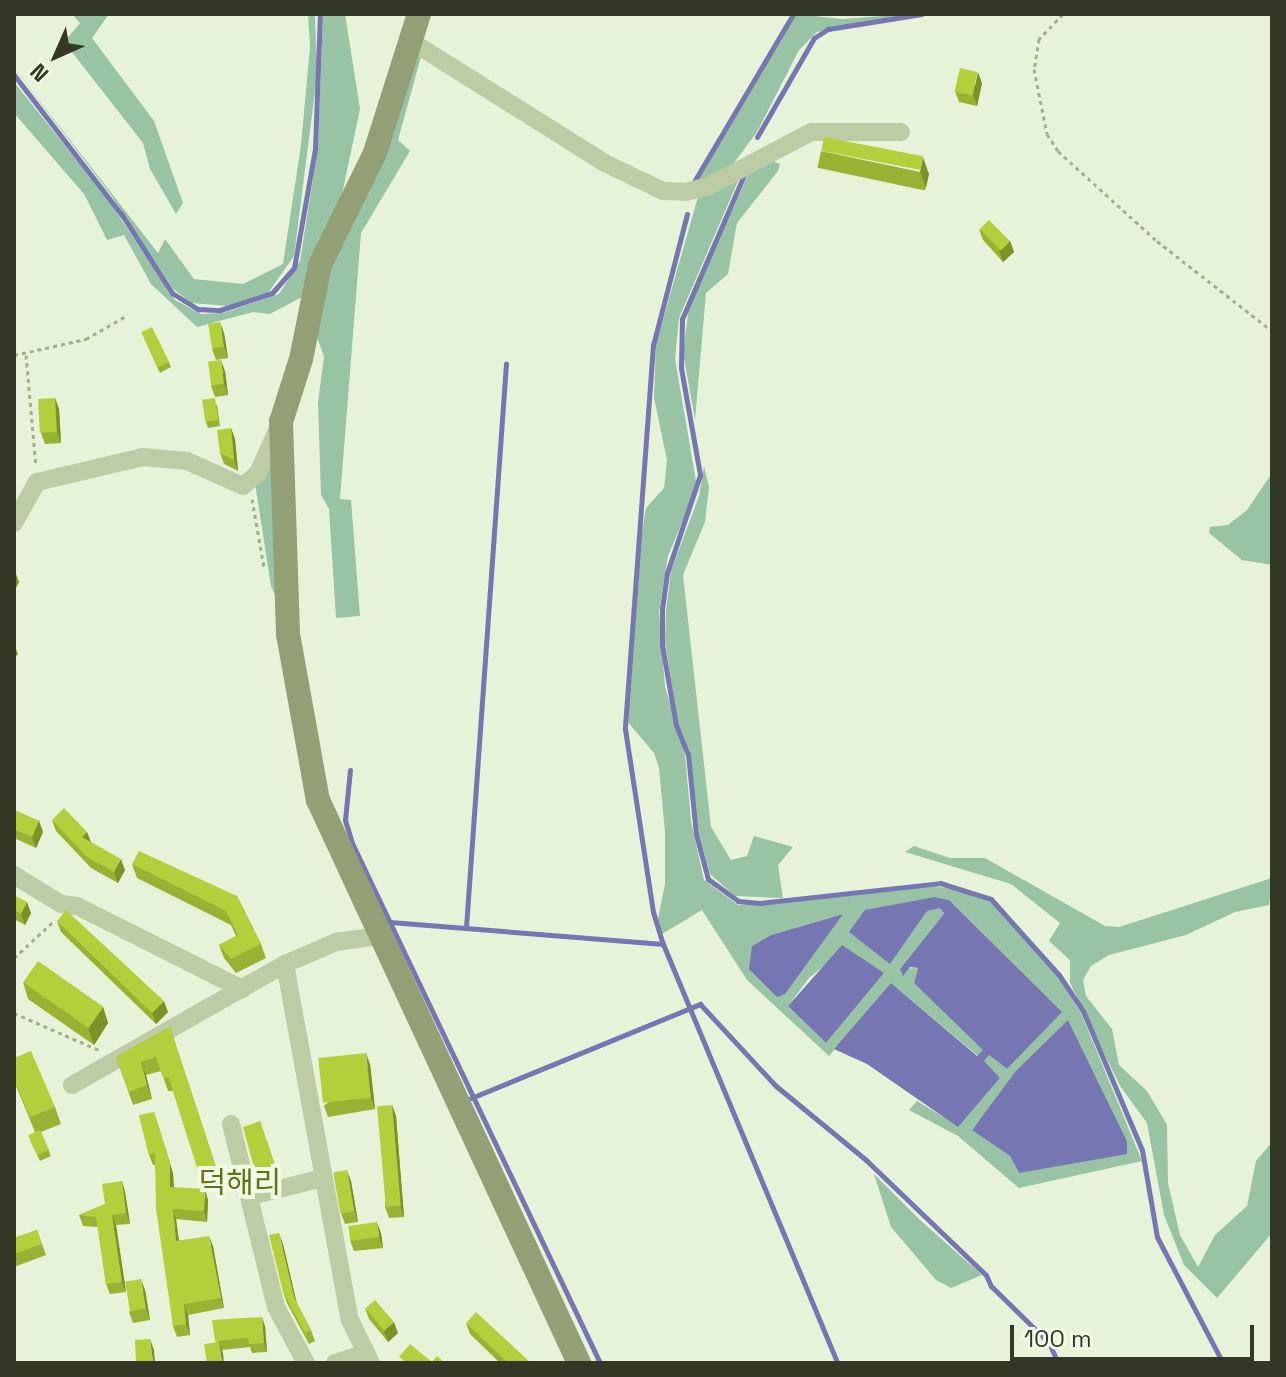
<!DOCTYPE html>
<html>
<head>
<meta charset="utf-8">
<style>
	body { margin:0 }
	#map { position:relative; width:1286px; height:1377px; overflow:hidden; background:#e7f3d9; font-family:"Space Grotesk","Noto Sans KR",sans-serif }
	div>[style] { position:absolute }
	[style*='--x'] { left:calc(var(--x)*1px); top:calc(var(--y)*1px); width:calc(var(--w)*1px); rotate:calc(var(--a)*1deg) }
	.green>* { inset:0; background:#98c3a4 }
	.water>* { inset:0; background:#7676b2 }
	.stream>* { height:5px; margin:-2.5px; padding:0 2.5px; transform-origin:2.5px; border-radius:2.5px; background:#7676b2 }
	.path>* { height:3px; margin-top:-1.5px; transform-origin:0; background:repeating-linear-gradient(90deg,#a1b088 0 4px,transparent 0 8px) }
	.street>* { height:18px; margin:-9px; padding:0 9px; transform-origin:9px; border-radius:9px; background:#bccca4 }
	.secondary>* { height:24px; margin:-12px; padding:0 12px; transform-origin:12px; border-radius:12px; background:#93a075 }
	.wall>* { inset:0; background:#9ab233; transform-origin:0 0 }
	.shaded-wall>* { inset:0; background:#7d9129 }
	.building>* { inset:0; background:#b3cf3b; transform-origin:0 0 }
	span { translate:-50% -50%; white-space:nowrap; text-align:center; line-height:1.15; -webkit-text-stroke:8px #f0fbe6; paint-order:stroke }
	.quarter-label { font-size:30px; color:#627317 }
	.frame { position:absolute; inset:0; border:16px solid #333726; pointer-events:none }
	.north { position:absolute; left:16px; top:16px; width:80px; height:80px; -webkit-text-stroke:6px #f0fbe6; paint-order:stroke; rotate:225deg; font-size:22px; font-weight:700; line-height:32px; text-align:center; color:#333726 }
	.north::after { content:''; display:block; margin:auto; width:28px; height:36px; background:#333726; clip-path:polygon(50% 0,100% 100%,50% 72%,0 100%) }
	.scale { position:absolute; left:1010px; top:1325px; width:244px; height:36px; box-sizing:border-box; border:4px solid #333726; border-top:0; padding-left:10px; font-size:24px; line-height:28px; white-space:nowrap; color:#333726; -webkit-text-stroke:6px #f0fbe6; paint-order:stroke }
</style>
</head>
<body>
<div id="map">
	<div class="green">
		<div style="clip-path:polygon(72px 14px,109px 14px,92px 38px,154px 121px,183px 203px,176px 214px,150px 169px,143px 143px,64px 42px,80px 23px)"></div>
		<div style="clip-path:polygon(308px 14px,315px 14px,317px 76px,294px 256px,268px 293px,227px 306px,192px 303px,173px 289px,111px 195px,14px 68px,158px 253px,165px 239px,194px 279px,243px 284px,283px 264px,301px 145px,310px 47px)"></div>
		<div style="clip-path:polygon(323px 14px,345px 14px,360px 109px,338px 213px,310px 299px,300px 298px,270px 314px,253px 312px,197px 327px,151px 284px,124px 235px,107px 240px,84px 194px,14px 113px,14px 82px,107px 198px,175px 300px,201px 314px,223px 313px,279px 294px,300px 261px,318px 147px)"></div>
		<div style="clip-path:polygon(795px 14px,843px 19px,909px 14px,817px 32px,799px 50px,757px 132px,733px 164px,695px 184px)"></div>
		<div style="clip-path:polygon(412px 49px,422px 53px,398px 140px,410px 151px,361px 233px,340px 499px,351px 500px,360px 616px,336px 618px,329px 509px,321px 495px,318px 402px,324px 357px,316px 334px,335px 250px)"></div>
		<div style="clip-path:polygon(773px 161px,780px 164px,778px 171px,737px 223px,728px 274px,706px 293px,695px 420px,683px 352px,689px 307px,748px 175px)"></div>
		<div style="clip-path:polygon(evenodd,741px 174px,679px 318px,675px 359px,697px 487px,668px 556px,659px 612px,665px 686px,685px 755px,691px 821px,704px 880px,738px 905px,934px 886px,975px 893px,992px 903px,1058px 977px,1081px 1013px,1142px 1161px,1019px 1188px,958px 1136px,909px 1110px,917px 1101px,958px 1126px,1000px 1078px,983px 1062px,989px 1055px,1007px 1069px,1061px 1012px,949px 900px,935px 897px,890px 964px,927px 911px,940px 907px,944px 912px,939px 920px,900px 969px,918px 968px,914px 983px,984px 1049px,978px 1056px,891px 983px,829px 1056px,747px 980px,702px 910px,662px 934px,658px 919px,665px 884px,665px 832px,659px 768px,654px 753px,627px 721px,634px 582px,646px 508px,664px 488px,667px 460px,654px 398px,656px 344px,698px 197px,741px 174px,842px 914px,821px 941px,785px 993px,752px 946px,771px 935px,842px 914px,741px 174px,830px 961px,884px 973px,826px 1043px,788px 1006px,809px 978px,830px 961px,741px 174px,1068px 1020px,1127px 1141px,1076px 1161px,1019px 1173px,1010px 1156px,972px 1129px,1068px 1020px)"></div>
		<div style="clip-path:polygon(279px 434px,284px 617px,271px 586px,255px 483px)"></div>
		<div style="clip-path:polygon(704px 466px,709px 487px,705px 522px,683px 575px,711px 827px,731px 860px,747px 856px,754px 836px,793px 847px,778px 865px,783px 898px,735px 896px,710px 874px,699px 834px,690px 752px,678px 723px,665px 642px,666px 610px,671px 571px,699px 496px)"></div>
		<div style="clip-path:polygon(1272px 473px,1272px 565px,1242px 560px,1209px 533px,1210px 527px,1228px 525px,1247px 510px)"></div>
		<div style="clip-path:polygon(914px 846px,950px 858px,985px 858px,1105px 926px,1119px 927px,1272px 878px,1269px 905px,1235px 912px,1186px 935px,1109px 955px,1091px 966px,1083px 980px,1086px 996px,1112px 1029px,1119px 1065px,1147px 1091px,1167px 1125px,1168px 1183px,1180px 1235px,1198px 1267px,1215px 1235px,1247px 1206px,1256px 1161px,1272px 1142px,1272px 1233px,1217px 1298px,1184px 1265px,1164px 1215px,1147px 1123px,1120px 1086px,1070px 983px,1070px 960px,1049px 941px,1060px 923px,1011px 884px,905px 852px)"></div>
		<div style="clip-path:polygon(874px 1174px,920px 1220px,982px 1275px,951px 1288px,936px 1280px,891px 1227px)"></div>
	</div>
	<div class="water">
		<div style="clip-path:polygon(935px 897px,949px 900px,1062px 1012px,1007px 1069px,989px 1055px,984px 1061px,1000px 1078px,958px 1127px,867px 1064px,834px 1049px,891px 983px,977px 1056px,983px 1050px,914px 983px,918px 968px,910px 967px,903px 976px,900px 969px,939px 920px,944px 913px,940px 908px,927px 911px,890px 964px,849px 932px,865px 910px)"></div>
		<div style="clip-path:polygon(843px 914px,785px 994px,777px 997px,749px 969px,752px 946px,771px 935px)"></div>
		<div style="clip-path:polygon(842px 945px,884px 973px,826px 1043px,788px 1006px)"></div>
		<div style="clip-path:polygon(1068px 1020px,1127px 1141px,1127px 1154px,1019px 1173px,1010px 1156px,972px 1130px,1016px 1071px)"></div>
	</div>
	<div class="stream">
		<div style="--x:14;--y:75;--w:177;--a:52.4"></div>
		<div style="--x:122;--y:215;--w:93;--a:57.3"></div>
		<div style="--x:172;--y:293;--w:31;--a:32"></div>
		<div style="--x:198;--y:309;--w:22;--a:3"></div>
		<div style="--x:220;--y:310;--w:55;--a:-18.1"></div>
		<div style="--x:272;--y:293;--w:33;--a:-49"></div>
		<div style="--x:294;--y:268;--w:121;--a:-80"></div>
		<div style="--x:315;--y:149;--w:135;--a:-87.9"></div>
		<div style="--x:757;--y:137;--w:114;--a:-60.1"></div>
		<div style="--x:814;--y:38;--w:17;--a:-33"></div>
		<div style="--x:828;--y:29;--w:95;--a:-9.1"></div>
		<div style="--x:744;--y:175;--w:157;--a:113.3"></div>
		<div style="--x:682;--y:319;--w:49;--a:91.2"></div>
		<div style="--x:681;--y:368;--w:109;--a:79.9"></div>
		<div style="--x:700;--y:475;--w:103;--a:108.6"></div>
		<div style="--x:667;--y:573;--w:37;--a:98"></div>
		<div style="--x:662;--y:610;--w:35;--a:90"></div>
		<div style="--x:662;--y:645;--w:81;--a:80.1"></div>
		<div style="--x:676;--y:725;--w:31;--a:68"></div>
		<div style="--x:688;--y:754;--w:80;--a:84.3"></div>
		<div style="--x:696;--y:834;--w:47;--a:75.1"></div>
		<div style="--x:708;--y:879;--w:37;--a:36"></div>
		<div style="--x:738;--y:901;--w:22;--a:5"></div>
		<div style="--x:760;--y:903;--w:181;--a:-6.3"></div>
		<div style="--x:940;--y:883;--w:53;--a:17.4"></div>
		<div style="--x:991;--y:899;--w:102;--a:48.2"></div>
		<div style="--x:1059;--y:975;--w:43;--a:56.3"></div>
		<div style="--x:1083;--y:1011;--w:151;--a:67"></div>
		<div style="--x:1142;--y:1150;--w:88;--a:80.2"></div>
		<div style="--x:1157;--y:1237;--w:142;--a:62.4"></div>
		<div style="--x:692;--y:185;--w:199;--a:-59.4"></div>
		<div style="--x:687;--y:214;--w:135;--a:104.5"></div>
		<div style="--x:653;--y:345;--w:385;--a:94.2"></div>
		<div style="--x:625;--y:729;--w:185;--a:81.3"></div>
		<div style="--x:653;--y:912;--w:34;--a:73"></div>
		<div style="--x:663;--y:944;--w:454;--a:67.4"></div>
		<div style="--x:350;--y:770;--w:50;--a:95.7"></div>
		<div style="--x:345;--y:820;--w:24;--a:73"></div>
		<div style="--x:352;--y:843;--w:576;--a:64.5"></div>
		<div style="--x:390;--y:922;--w:274;--a:4.6"></div>
		<div style="--x:466;--y:927;--w:565;--a:-85.94"></div>
		<div style="--x:471;--y:1098;--w:248;--a:-22.3"></div>
		<div style="--x:700;--y:1004;--w:112;--a:47.2"></div>
		<div style="--x:776;--y:1086;--w:117;--a:39.4"></div>
		<div style="--x:866;--y:1160;--w:166;--a:43.8"></div>
		<div style="--x:986;--y:1275;--w:12;--a:66"></div>
		<div style="--x:991;--y:1286;--w:81;--a:44.5"></div>
		<div style="--x:1049;--y:1343;--w:22;--a:66"></div>
	</div>
	<div class="path">
		<div style="--x:1063;--y:14;--w:35;--a:134"></div>
		<div style="--x:1039;--y:39;--w:30;--a:99"></div>
		<div style="--x:1034;--y:69;--w:66;--a:78.7"></div>
		<div style="--x:1047;--y:134;--w:20;--a:57"></div>
		<div style="--x:1058;--y:151;--w:134;--a:42.3"></div>
		<div style="--x:1157;--y:241;--w:146;--a:38"></div>
		<div style="--x:14;--y:355;--w:74;--a:-12.5"></div>
		<div style="--x:86;--y:339;--w:46;--a:-29.9"></div>
		<div style="--x:26;--y:355;--w:111;--a:84.9"></div>
		<div style="--x:252;--y:499;--w:69;--a:80"></div>
		<div style="--x:14;--y:958;--w:56;--a:-42.8"></div>
		<div style="--x:14;--y:1013;--w:93;--a:23.5"></div>
	</div>
	<div class="street">
		<div style="--x:409;--y:40;--w:231;--a:32.1"></div>
		<div style="--x:605;--y:163;--w:64;--a:25.8"></div>
		<div style="--x:663;--y:191;--w:23;--a:2"></div>
		<div style="--x:686;--y:192;--w:24;--a:-15"></div>
		<div style="--x:709;--y:186;--w:115;--a:-27.9"></div>
		<div style="--x:811;--y:132;--w:90;--a:0"></div>
		<div style="--x:14;--y:523;--w:47;--a:-60.7"></div>
		<div style="--x:37;--y:482;--w:109;--a:-13.3"></div>
		<div style="--x:143;--y:457;--w:44;--a:5.2"></div>
		<div style="--x:187;--y:461;--w:61;--a:24.1"></div>
		<div style="--x:243;--y:486;--w:20;--a:-41"></div>
		<div style="--x:258;--y:473;--w:51;--a:-65.9"></div>
		<div style="--x:14;--y:875;--w:55;--a:31.7"></div>
		<div style="--x:61;--y:904;--w:16;--a:7"></div>
		<div style="--x:77;--y:906;--w:185;--a:26.7"></div>
		<div style="--x:285;--y:964;--w:362;--a:79.7"></div>
		<div style="--x:350;--y:1320;--w:48;--a:64"></div>
		<div style="--x:72;--y:1085;--w:245;--a:-29.6"></div>
		<div style="--x:285;--y:964;--w:56;--a:-23.3"></div>
		<div style="--x:336;--y:942;--w:43;--a:-7.9"></div>
		<div style="--x:231;--y:1124;--w:188;--a:76.2"></div>
		<div style="--x:276;--y:1307;--w:64;--a:61.8"></div>
		<div style="--x:251;--y:1196;--w:74;--a:-14"></div>
		<div style="--x:335;--y:1363;--w:29;--a:-18"></div>
	</div>
	<div class="secondary">
		<div style="--x:419;--y:14;--w:146;--a:107.6"></div>
		<div style="--x:375;--y:153;--w:125;--a:116.2"></div>
		<div style="--x:320;--y:265;--w:96;--a:101.4"></div>
		<div style="--x:301;--y:359;--w:66;--a:107.6"></div>
		<div style="--x:281;--y:422;--w:212;--a:88.1"></div>
		<div style="--x:288;--y:634;--w:169;--a:79.8"></div>
		<div style="--x:318;--y:800;--w:621;--a:65.13"></div>
	</div>
	<div class="wall">
		<div style="clip-path:polygon(982px 83px,977px 106px,959px 102px,955px 91px)"></div>
		<div style="left:821px;top:151px;width:110px;height:17px;rotate:12deg"></div>
		<div style="clip-path:polygon(979px 229px,1010px 241px,1014px 252px,1003px 262px,983px 240px)"></div>
		<div style="clip-path:polygon(224px 333px,228px 358px,216px 360px,212px 349px)"></div>
		<div style="clip-path:polygon(144px 338px,169px 362px,171px 367px,160px 373px)"></div>
		<div style="clip-path:polygon(225px 371px,228px 395px,215px 397px,211px 386px)"></div>
		<div style="clip-path:polygon(55px 398px,59px 409px,61px 443px,45px 444px,41px 433px)"></div>
		<div style="clip-path:polygon(217px 404px,220px 426px,208px 428px,206px 422px)"></div>
		<div style="clip-path:polygon(231px 428px,235px 439px,238px 471px,224px 464px,220px 453px)"></div>
		<div style="clip-path:polygon(14px 810px,39px 821px,43px 832px,36px 848px,14px 838px)"></div>
		<div style="clip-path:polygon(52px 820px,87px 832px,91px 842px,125px 870px,118px 883px,91px 868px,56px 831px)"></div>
		<div style="clip-path:polygon(132px 864px,237px 896px,261px 944px,266px 958px,236px 973px,224px 958px,219px 945px,236px 936px,231px 925px,137px 878px)"></div>
		<div style="clip-path:polygon(14px 895px,31px 913px,25px 925px,14px 919px)"></div>
		<div style="clip-path:polygon(57px 921px,168px 1012px,156px 1024px,61px 932px)"></div>
		<div style="clip-path:polygon(23px 982px,103px 1007px,108px 1023px,94px 1045px,28px 999px)"></div>
		<div style="clip-path:polygon(170px 1027px,221px 1182px,204px 1188px,173px 1091px,168px 1091px,161px 1071px,146px 1075px,152px 1099px,133px 1105px,116px 1057px)"></div>
		<div style="clip-path:polygon(14px 1058px,55px 1107px,61px 1124px,41px 1132px,51px 1156px,40px 1161px,30px 1140px,35px 1132px,14px 1081px)"></div>
		<div style="clip-path:polygon(370px 1064px,375px 1109px,328px 1117px,324px 1106px)"></div>
		<div style="clip-path:polygon(392px 1105px,396px 1116px,404px 1217px,389px 1218px,385px 1207px)"></div>
		<div style="clip-path:polygon(139px 1115px,173px 1173px,174px 1187px,208px 1200px,207px 1222px,176px 1219px,179px 1240px,213px 1246px,224px 1308px,188px 1315px,190px 1335px,177px 1337px,173px 1326px,155px 1165px,153px 1165px,149px 1155px)"></div>
		<div style="clip-path:polygon(260px 1121px,279px 1177px,259px 1182px,255px 1171px)"></div>
		<div style="clip-path:polygon(122px 1181px,125px 1192px,130px 1224px,116px 1225px,126px 1292px,110px 1294px,106px 1284px,98px 1227px,83px 1226px,79px 1215px,105px 1204px)"></div>
		<div style="clip-path:polygon(351px 1181px,358px 1222px,345px 1224px,341px 1213px)"></div>
		<div style="clip-path:polygon(37px 1230px,46px 1255px,14px 1267px,14px 1238px)"></div>
		<div style="clip-path:polygon(381px 1233px,383px 1248px,354px 1251px,350px 1240px)"></div>
		<div style="clip-path:polygon(283px 1244px,296px 1302px,311px 1330px,315px 1341px,309px 1344px,287px 1303px,283px 1292px)"></div>
		<div style="clip-path:polygon(145px 1290px,150px 1320px,133px 1323px,129px 1312px)"></div>
		<div style="clip-path:polygon(365px 1308px,398px 1333px,388px 1342px,369px 1319px)"></div>
		<div style="clip-path:polygon(466px 1323px,531px 1363px,500px 1363px,470px 1334px)"></div>
		<div style="clip-path:polygon(265px 1326px,267px 1352px,252px 1353px,250px 1347px,222px 1350px,223px 1353px,215px 1342px)"></div>
	</div>
	<div class="shaded-wall">
		<div style="clip-path:polygon(978px 72px,982px 83px,977px 106px,973px 95px)"></div>
		<div style="clip-path:polygon(923px 157px,929px 174px,926px 188px,920px 172px)"></div>
		<div style="clip-path:polygon(1010px 241px,1014px 252px,1003px 262px,999px 251px)"></div>
		<div style="clip-path:polygon(220px 322px,224px 333px,228px 358px,224px 347px)"></div>
		<div style="clip-path:polygon(221px 360px,225px 371px,228px 395px,224px 384px)"></div>
		<div style="clip-path:polygon(55px 398px,59px 409px,61px 443px,57px 432px)"></div>
		<div style="clip-path:polygon(231px 428px,235px 439px,238px 471px,234px 460px)"></div>
		<div style="clip-path:polygon(15px 571px,19px 582px,14px 592px,14px 574px)"></div>
		<div style="clip-path:polygon(14px 644px,18px 654px,14px 658px)"></div>
		<div style="clip-path:polygon(39px 821px,43px 832px,36px 848px,32px 837px)"></div>
		<div style="clip-path:polygon(87px 832px,91px 843px,82px 837px)"></div>
		<div style="clip-path:polygon(121px 859px,125px 870px,118px 883px,114px 872px)"></div>
		<div style="clip-path:polygon(27px 902px,31px 913px,25px 925px,21px 914px)"></div>
		<div style="clip-path:polygon(164px 1001px,168px 1012px,156px 1024px,152px 1013px)"></div>
		<div style="clip-path:polygon(103px 1007px,108px 1023px,94px 1045px,88px 1028px)"></div>
		<div style="clip-path:polygon(366px 1053px,370px 1064px,375px 1109px,371px 1098px)"></div>
		<div style="clip-path:polygon(141px 1062px,146px 1075px,152px 1099px,147px 1085px)"></div>
		<div style="clip-path:polygon(392px 1105px,396px 1116px,404px 1217px,400px 1206px)"></div>
		<div style="clip-path:polygon(154px 1112px,173px 1173px,174px 1198px,170px 1187px)"></div>
		<div style="clip-path:polygon(347px 1170px,351px 1181px,358px 1222px,354px 1211px)"></div>
		<div style="clip-path:polygon(122px 1181px,125px 1192px,130px 1224px,126px 1213px)"></div>
		<div style="clip-path:polygon(205px 1189px,208px 1200px,207px 1222px,204px 1211px)"></div>
		<div style="clip-path:polygon(173px 1209px,176px 1219px,180px 1251px,176px 1241px)"></div>
		<div style="clip-path:polygon(112px 1215px,116px 1225px,126px 1292px,122px 1282px)"></div>
		<div style="clip-path:polygon(377px 1222px,381px 1233px,383px 1248px,379px 1237px)"></div>
		<div style="clip-path:polygon(279px 1233px,283px 1244px,298px 1308px,294px 1297px)"></div>
		<div style="clip-path:polygon(209px 1236px,213px 1246px,224px 1308px,221px 1298px)"></div>
		<div style="clip-path:polygon(141px 1279px,145px 1290px,150px 1320px,146px 1309px)"></div>
		<div style="clip-path:polygon(184px 1304px,188px 1315px,190px 1335px,186px 1324px)"></div>
		<div style="clip-path:polygon(262px 1317px,265px 1326px,267px 1352px,264px 1343px)"></div>
		<div style="clip-path:polygon(394px 1322px,398px 1333px,388px 1342px,384px 1331px)"></div>
		<div style="clip-path:polygon(150px 1339px,154px 1350px,155px 1363px,153px 1363px)"></div>
		<div style="clip-path:polygon(219px 1342px,223px 1353px,224px 1363px,222px 1363px)"></div>
	</div>
	<div class="building">
		<div style="left:960px;top:68px;width:18px;height:24px;rotate:13deg"></div>
		<div style="left:824px;top:137px;width:101px;height:14px;rotate:11deg"></div>
		<div style="left:989px;top:220px;width:30px;height:13px;rotate:45deg"></div>
		<div style="left:220px;top:322px;width:25px;height:12px;rotate:81deg"></div>
		<div style="left:152px;top:327px;width:39px;height:12px;rotate:64deg"></div>
		<div style="left:221px;top:360px;width:24px;height:13px;rotate:83deg"></div>
		<div style="left:55px;top:398px;width:34px;height:17px;rotate:87deg"></div>
		<div style="left:215px;top:398px;width:22px;height:13px;rotate:82deg"></div>
		<div style="clip-path:polygon(231px 428px,234px 460px,220px 453px,217px 430px)"></div>
		<div style="clip-path:polygon(64px 808px,87px 832px,82px 837px,121px 859px,114px 872px,87px 857px,52px 820px)"></div>
		<div style="clip-path:polygon(14px 810px,39px 821px,32px 837px,14px 829px)"></div>
		<div style="clip-path:polygon(139px 851px,237px 896px,261px 944px,231px 959px,219px 945px,238px 935px,226px 911px,132px 864px)"></div>
		<div style="clip-path:polygon(14px 895px,27px 902px,21px 914px,14px 910px)"></div>
		<div style="clip-path:polygon(66px 910px,164px 1001px,152px 1013px,57px 921px)"></div>
		<div style="left:38px;top:961px;width:80px;height:26px;rotate:35deg"></div>
		<div style="clip-path:polygon(170px 1027px,216px 1168px,199px 1174px,169px 1078px,163px 1078px,156px 1057px,141px 1062px,147px 1085px,129px 1092px,116px 1057px)"></div>
		<div style="clip-path:polygon(31px 1051px,55px 1107px,30px 1117px,14px 1079px,14px 1058px)"></div>
		<div style="left:366px;top:1053px;width:45px;height:48px;rotate:84deg"></div>
		<div style="left:392px;top:1105px;width:101px;height:15px;rotate:85deg"></div>
		<div style="clip-path:polygon(154px 1112px,170px 1162px,170px 1187px,205px 1189px,204px 1211px,173px 1209px,176px 1241px,209px 1236px,221px 1298px,184px 1304px,186px 1324px,173px 1326px,156px 1209px,155px 1153px,149px 1155px,139px 1115px)"></div>
		<div style="clip-path:polygon(260px 1121px,275px 1166px,255px 1171px,243px 1127px)"></div>
		<div style="left:40px;top:1130px;width:22px;height:13px;rotate:66deg"></div>
		<div style="left:347px;top:1170px;width:42px;height:14px;rotate:80deg"></div>
		<div style="clip-path:polygon(122px 1181px,126px 1213px,112px 1215px,122px 1282px,106px 1284px,96px 1217px,79px 1215px,105px 1204px,102px 1184px)"></div>
		<div style="left:377px;top:1222px;width:15px;height:29px;rotate:82deg"></div>
		<div style="clip-path:polygon(37px 1230px,42px 1244px,14px 1254px,14px 1238px)"></div>
		<div style="clip-path:polygon(279px 1233px,294px 1297px,311px 1330px,305px 1333px,283px 1292px,269px 1235px)"></div>
		<div style="left:141px;top:1279px;width:30px;height:16px;rotate:81deg"></div>
		<div style="left:375px;top:1300px;width:29px;height:13px;rotate:49deg"></div>
		<div style="clip-path:polygon(476px 1312px,531px 1363px,508px 1363px,466px 1323px)"></div>
		<div style="clip-path:polygon(262px 1317px,264px 1343px,249px 1344px,248px 1338px,215px 1341px,212px 1320px)"></div>
		<div style="clip-path:polygon(150px 1339px,153px 1363px,136px 1363px,135px 1340px)"></div>
		<div style="left:219px;top:1342px;width:21px;height:15px;rotate:82deg"></div>
		<div style="clip-path:polygon(410px 1344px,432px 1362px,437px 1356px,445px 1363px,407px 1363px,399px 1357px)"></div>
	</div>
	<div class="quarter-label">
		<span style="left:240px;top:1183px">덕해리</span>
	</div>
	<div class="frame"></div>
	<div class="north">N</div>
	<div class="scale">100 m</div>
</div>
</body>
</html>
